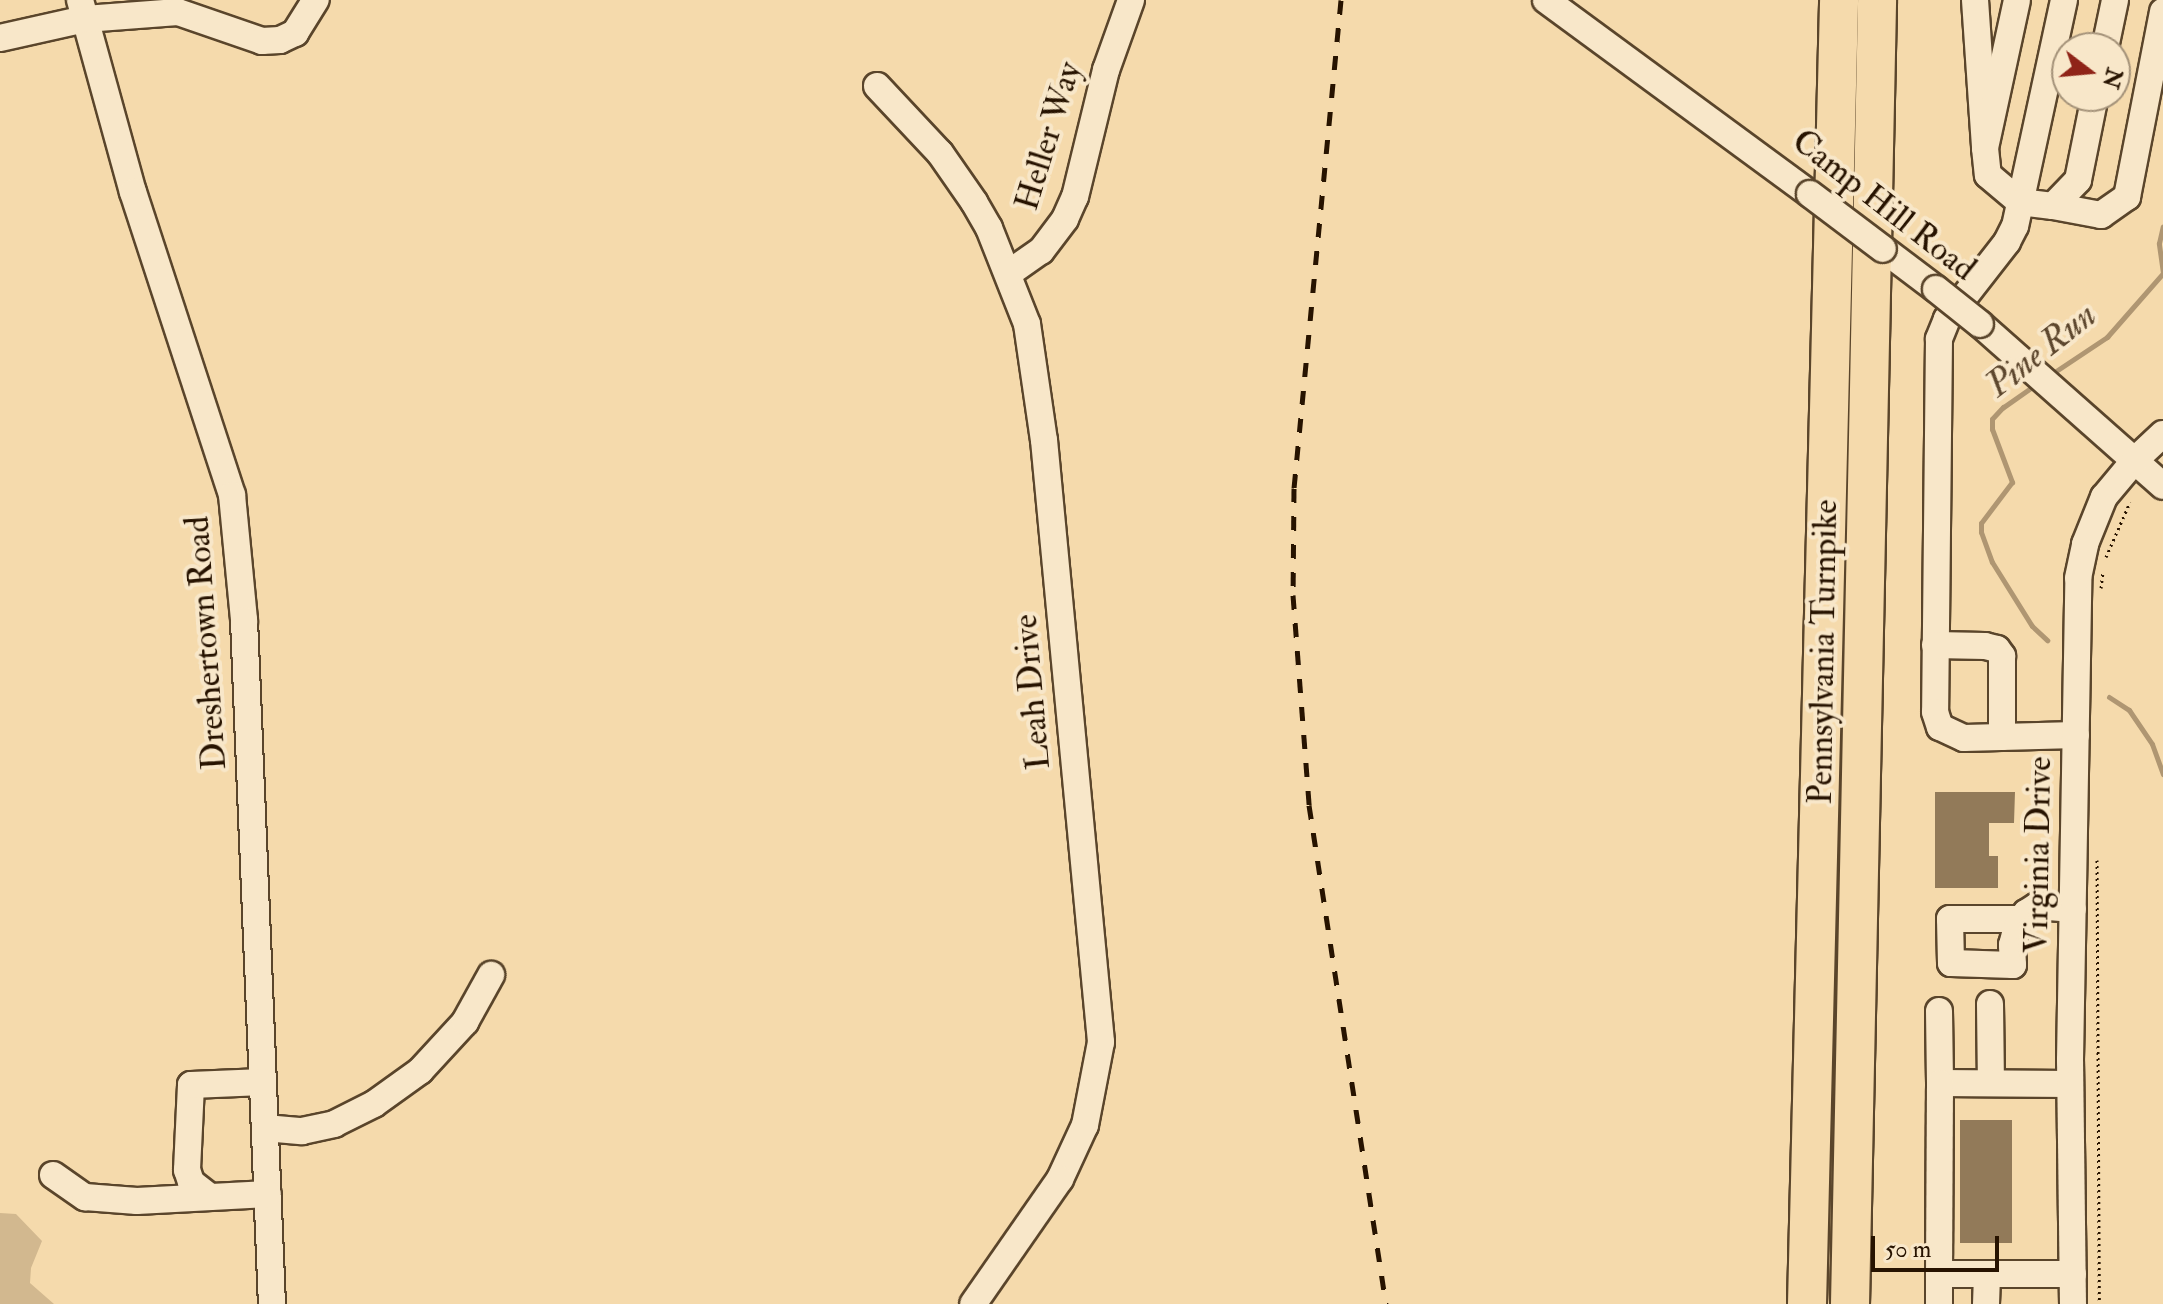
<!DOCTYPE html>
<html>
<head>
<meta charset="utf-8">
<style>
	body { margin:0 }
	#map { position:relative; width:2163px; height:1304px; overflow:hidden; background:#f5daac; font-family:"IM FELL Double Pica",serif }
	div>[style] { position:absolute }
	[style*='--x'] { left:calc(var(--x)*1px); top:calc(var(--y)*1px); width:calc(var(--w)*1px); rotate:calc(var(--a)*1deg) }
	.green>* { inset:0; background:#d2b88f }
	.stream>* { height:5px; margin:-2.5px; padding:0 2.5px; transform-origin:2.5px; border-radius:2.5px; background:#af9672 }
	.building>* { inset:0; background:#927a59; transform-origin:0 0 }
	.path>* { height:3px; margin-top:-1.5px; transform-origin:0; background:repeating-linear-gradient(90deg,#271300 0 2px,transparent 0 6px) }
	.roads { filter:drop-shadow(2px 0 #5a452b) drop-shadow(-2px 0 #5a452b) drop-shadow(0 2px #5a452b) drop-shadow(0 -2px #5a452b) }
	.minor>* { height:26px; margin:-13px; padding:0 13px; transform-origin:13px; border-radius:13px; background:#f8e7c9 }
	.highway>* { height:38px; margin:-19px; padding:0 19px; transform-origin:19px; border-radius:19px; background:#f5daac }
	.rail>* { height:5px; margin-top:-2.5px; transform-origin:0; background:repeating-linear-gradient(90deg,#271300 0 14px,transparent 0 28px) }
	.bridges { filter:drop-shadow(2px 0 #5a452b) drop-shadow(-2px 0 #5a452b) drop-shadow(0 2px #5a452b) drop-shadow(0 -2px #5a452b) }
	.minor-bridge>* { height:26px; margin:-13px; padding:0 13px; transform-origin:13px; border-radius:13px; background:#f8e7c9 }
	span { translate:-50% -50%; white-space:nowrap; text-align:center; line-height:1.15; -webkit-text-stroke:8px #f8e7c9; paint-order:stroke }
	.street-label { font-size:34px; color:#271300 }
	.water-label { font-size:36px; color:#5d472e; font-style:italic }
	.north { position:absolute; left:2051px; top:32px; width:80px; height:80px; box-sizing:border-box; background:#f8e7c9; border:2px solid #a49279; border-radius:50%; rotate:106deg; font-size:22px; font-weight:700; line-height:32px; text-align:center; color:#271300 }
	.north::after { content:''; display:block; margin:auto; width:28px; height:36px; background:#8f2418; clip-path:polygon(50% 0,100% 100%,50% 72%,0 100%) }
	.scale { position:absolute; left:1871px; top:1236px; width:128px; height:36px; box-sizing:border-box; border:4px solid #271300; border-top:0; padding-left:10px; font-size:24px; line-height:28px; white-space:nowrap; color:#271300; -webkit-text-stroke:6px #f8e7c9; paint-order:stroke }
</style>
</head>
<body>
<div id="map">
	<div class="green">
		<div style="clip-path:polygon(0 1213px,16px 1214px,42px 1241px,31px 1268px,30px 1283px,54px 1304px,0 1304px)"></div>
	</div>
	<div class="stream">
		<div style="--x:2050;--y:375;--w:69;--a:-33.7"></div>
		<div style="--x:2107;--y:337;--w:85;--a:-48.8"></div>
		<div style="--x:2163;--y:273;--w:30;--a:-98"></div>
		<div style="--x:2159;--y:243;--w:17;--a:-77"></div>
		<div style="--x:2035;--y:385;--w:39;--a:145"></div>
		<div style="--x:2003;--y:407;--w:16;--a:133"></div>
		<div style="--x:1992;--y:419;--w:10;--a:90"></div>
		<div style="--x:1992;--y:429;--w:57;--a:69.3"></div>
		<div style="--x:2012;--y:482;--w:51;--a:127.1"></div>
		<div style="--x:1981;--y:523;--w:9;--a:90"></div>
		<div style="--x:1981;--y:532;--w:32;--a:70"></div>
		<div style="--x:1992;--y:562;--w:75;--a:58"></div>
		<div style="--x:2032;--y:626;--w:21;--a:43"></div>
		<div style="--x:2109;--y:697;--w:24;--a:33"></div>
		<div style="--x:2129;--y:710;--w:41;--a:55.9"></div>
		<div style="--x:2152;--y:744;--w:32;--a:70"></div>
	</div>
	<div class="building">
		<div style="clip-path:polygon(1935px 792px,2015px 792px,2014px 823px,1989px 823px,1989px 856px,1998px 856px,1998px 888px,1935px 888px)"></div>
		<div style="left:1960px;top:1120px;width:52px;height:123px"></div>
	</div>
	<div class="path">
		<div style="--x:2106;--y:557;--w:60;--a:-66.4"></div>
		<div style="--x:2101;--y:588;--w:16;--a:-83"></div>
		<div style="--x:2097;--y:860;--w:444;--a:89.7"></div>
	</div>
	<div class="roads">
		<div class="minor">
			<div style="--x:80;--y:0;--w:199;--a:74.6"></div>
			<div style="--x:133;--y:192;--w:319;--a:71.9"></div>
			<div style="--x:232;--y:495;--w:126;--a:84.5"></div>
			<div style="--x:244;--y:620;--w:685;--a:87.66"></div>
			<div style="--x:1546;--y:0;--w:328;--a:36.3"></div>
			<div style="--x:1975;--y:0;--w:148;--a:86.1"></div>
			<div style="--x:1985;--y:148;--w:151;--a:-77.8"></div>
			<div style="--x:2064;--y:0;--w:231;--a:102.2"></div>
			<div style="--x:2015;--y:226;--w:18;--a:117"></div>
			<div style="--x:2007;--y:242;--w:98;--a:127.9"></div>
			<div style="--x:1947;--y:319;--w:22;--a:112"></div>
			<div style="--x:1939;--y:339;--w:373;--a:90.6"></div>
			<div style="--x:1935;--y:712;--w:16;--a:72"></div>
			<div style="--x:1940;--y:727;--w:26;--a:25"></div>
			<div style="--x:1964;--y:738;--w:112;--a:-1.5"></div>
			<div style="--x:0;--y:38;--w:87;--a:-12.6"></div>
			<div style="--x:85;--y:19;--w:93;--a:-4.3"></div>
			<div style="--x:178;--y:12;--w:89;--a:19"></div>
			<div style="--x:262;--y:41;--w:18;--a:-3"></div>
			<div style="--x:280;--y:40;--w:17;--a:-25"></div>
			<div style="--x:295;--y:33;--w:39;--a:-58"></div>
			<div style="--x:2105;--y:48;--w:49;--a:-78.2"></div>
			<div style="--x:877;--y:86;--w:92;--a:46.8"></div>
			<div style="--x:940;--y:153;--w:60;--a:55.2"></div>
			<div style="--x:974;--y:202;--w:30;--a:60"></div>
			<div style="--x:989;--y:228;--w:103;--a:68.4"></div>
			<div style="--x:1027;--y:324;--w:117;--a:81.7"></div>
			<div style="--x:1044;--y:440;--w:605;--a:84.59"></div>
			<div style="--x:1101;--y:1042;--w:85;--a:100.9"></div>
			<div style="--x:1085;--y:1125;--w:60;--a:114.8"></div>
			<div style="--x:1060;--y:1179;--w:152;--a:124.8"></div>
			<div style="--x:1985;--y:148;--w:27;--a:84"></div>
			<div style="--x:1988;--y:175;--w:42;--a:40.2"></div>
			<div style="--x:2020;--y:202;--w:33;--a:7"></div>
			<div style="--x:2053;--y:206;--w:36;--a:-46"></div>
			<div style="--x:2078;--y:180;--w:86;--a:-78.6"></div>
			<div style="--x:2053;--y:206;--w:49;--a:10.6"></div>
			<div style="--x:2101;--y:215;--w:32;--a:-35"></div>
			<div style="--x:2127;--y:197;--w:189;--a:-79"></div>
			<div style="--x:1883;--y:249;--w:66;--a:37"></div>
			<div style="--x:1009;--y:273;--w:39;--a:-35"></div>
			<div style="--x:1041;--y:251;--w:40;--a:-53"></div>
			<div style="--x:1065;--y:219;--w:24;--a:-66"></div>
			<div style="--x:1075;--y:197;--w:131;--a:-76.3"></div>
			<div style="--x:1106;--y:70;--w:74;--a:-70.3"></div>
			<div style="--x:1980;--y:324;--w:244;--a:41.5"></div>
			<div style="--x:1935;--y:645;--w:50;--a:1.1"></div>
			<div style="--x:1985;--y:646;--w:12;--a:14"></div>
			<div style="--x:1997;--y:649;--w:9;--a:54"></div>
			<div style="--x:2002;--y:656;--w:81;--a:90"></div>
			<div style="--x:2021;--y:919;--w:71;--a:180"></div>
			<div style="--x:1950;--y:919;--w:44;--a:88.7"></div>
			<div style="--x:1951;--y:963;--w:62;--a:1.8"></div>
			<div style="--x:2013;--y:965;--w:20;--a:-93"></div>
			<div style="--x:2012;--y:945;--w:20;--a:-75"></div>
			<div style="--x:2017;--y:926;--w:16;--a:-55"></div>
			<div style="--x:2026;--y:913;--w:13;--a:-32"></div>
			<div style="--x:2037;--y:906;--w:36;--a:5"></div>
			<div style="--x:1990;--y:1004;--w:79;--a:89.3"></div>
			<div style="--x:1939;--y:1011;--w:72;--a:89.2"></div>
			<div style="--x:2070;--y:1084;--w:130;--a:-179.6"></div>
			<div style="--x:1940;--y:1083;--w:191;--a:90.3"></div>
			<div style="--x:1939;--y:1274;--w:134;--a:0"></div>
			<div style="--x:265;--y:1128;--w:37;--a:5"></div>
			<div style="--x:302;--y:1131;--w:33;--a:-12"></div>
			<div style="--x:334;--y:1124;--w:45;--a:-26.6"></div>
			<div style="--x:374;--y:1104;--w:57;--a:-35.7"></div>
			<div style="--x:420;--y:1071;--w:67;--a:-47.4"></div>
			<div style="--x:465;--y:1022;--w:54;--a:-61"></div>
			<div style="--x:53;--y:1175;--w:39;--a:35"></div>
			<div style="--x:85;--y:1197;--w:52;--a:4.4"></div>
			<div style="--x:137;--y:1201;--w:131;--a:-3.1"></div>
			<div style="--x:210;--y:1197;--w:24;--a:-142"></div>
			<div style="--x:191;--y:1182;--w:13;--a:-108"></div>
			<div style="--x:187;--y:1170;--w:85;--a:-87.3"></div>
			<div style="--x:191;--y:1085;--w:72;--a:-2.4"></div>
			<div style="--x:1939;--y:1304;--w:30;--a:-90"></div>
			<div style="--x:1986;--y:1304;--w:30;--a:-88"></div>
			<div style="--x:2073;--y:1304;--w:244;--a:-90.7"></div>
			<div style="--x:2070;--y:1060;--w:482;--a:-89"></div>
			<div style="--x:2078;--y:578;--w:35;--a:-78"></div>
			<div style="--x:2085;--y:544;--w:51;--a:-68"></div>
			<div style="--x:2104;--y:497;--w:48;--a:-50"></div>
			<div style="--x:2135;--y:460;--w:38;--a:-43"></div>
		</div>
		<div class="highway">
			<div style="--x:1807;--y:1304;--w:1304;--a:-88.59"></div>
			<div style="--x:1850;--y:1304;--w:1304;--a:-88.81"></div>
		</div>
	</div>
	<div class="rail">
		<div style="--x:1341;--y:0;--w:490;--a:95.5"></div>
		<div style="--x:1294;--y:488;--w:107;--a:90.5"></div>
		<div style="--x:1293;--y:595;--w:211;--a:85.6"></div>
		<div style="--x:1309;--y:805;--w:505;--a:81.23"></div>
	</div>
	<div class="bridges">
		<div class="minor-bridge">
			<div style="--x:1810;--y:194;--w:91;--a:37"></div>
			<div style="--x:1936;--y:289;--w:56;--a:38.5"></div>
		</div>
	</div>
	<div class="street-label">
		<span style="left:1048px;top:136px;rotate:-73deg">Heller Way</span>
		<span style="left:1884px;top:205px;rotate:38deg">Camp Hill Road</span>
		<span style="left:206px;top:643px;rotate:-94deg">Dreshertown Road</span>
		<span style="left:1823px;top:652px;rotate:-89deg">Pennsylvania Turnpike</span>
		<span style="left:1032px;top:692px;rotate:-95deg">Leah Drive</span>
		<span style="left:2038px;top:855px;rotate:-89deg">Virginia Drive</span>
	</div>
	<div class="water-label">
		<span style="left:2041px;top:350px;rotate:-38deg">Pine Run</span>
	</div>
	<div class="north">N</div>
	<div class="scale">50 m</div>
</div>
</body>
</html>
